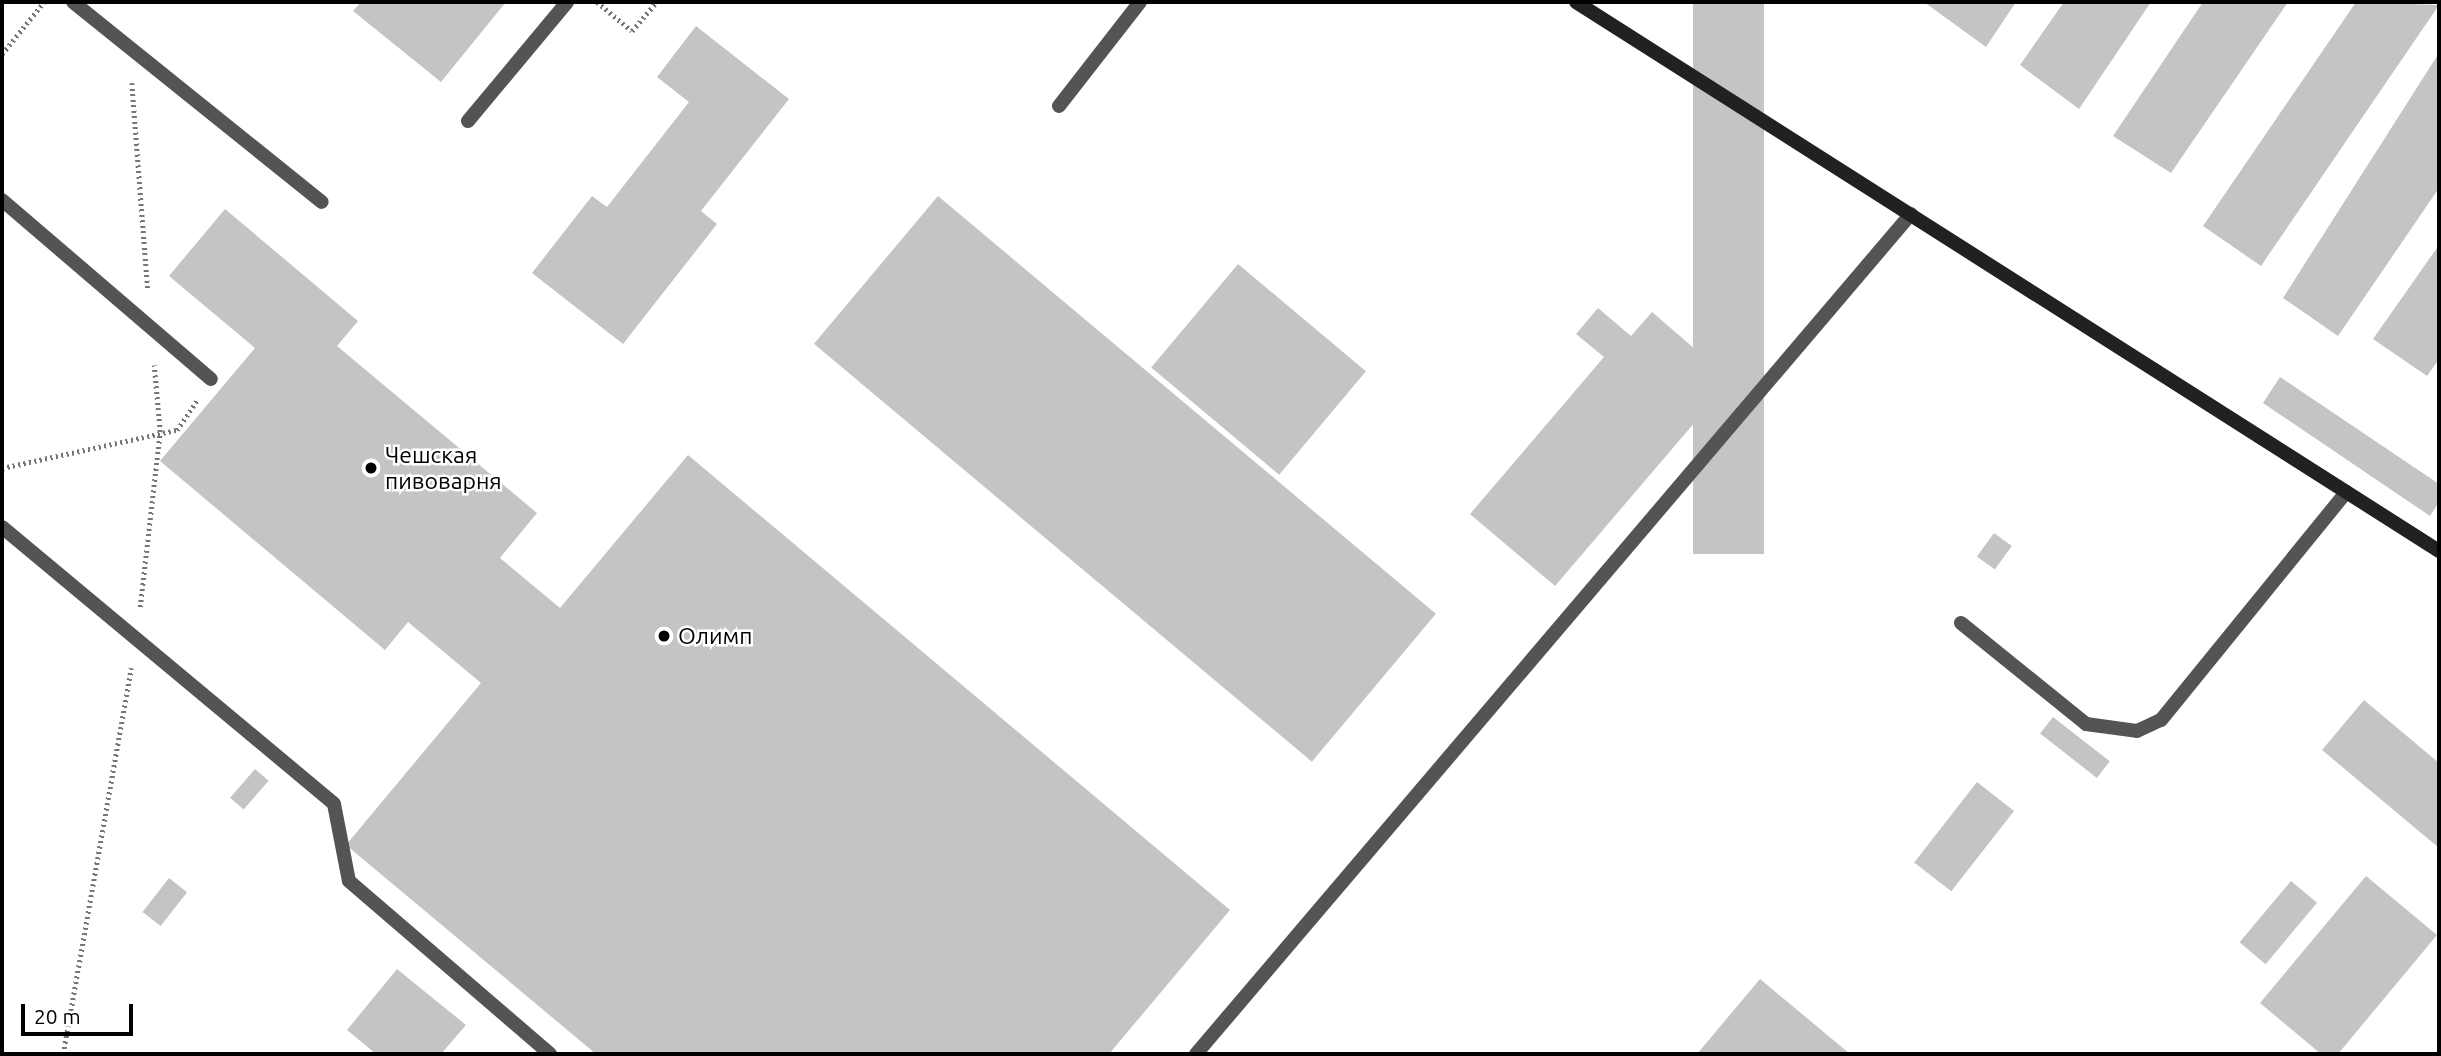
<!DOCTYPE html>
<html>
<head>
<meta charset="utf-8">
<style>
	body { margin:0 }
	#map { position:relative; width:2441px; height:1056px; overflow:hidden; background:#fff; font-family:Ubuntu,sans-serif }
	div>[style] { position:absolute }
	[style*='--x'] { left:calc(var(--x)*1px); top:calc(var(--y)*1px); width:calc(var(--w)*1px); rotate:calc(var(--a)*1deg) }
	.building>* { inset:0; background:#c4c4c4; transform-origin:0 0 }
	.path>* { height:4.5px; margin-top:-2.25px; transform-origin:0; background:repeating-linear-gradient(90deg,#767676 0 2px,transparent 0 5.5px) }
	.lane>* { height:14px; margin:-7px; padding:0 7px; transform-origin:7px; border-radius:7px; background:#545454 }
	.secondary>* { height:14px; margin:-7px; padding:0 7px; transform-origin:7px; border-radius:7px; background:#212121 }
	.dots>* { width:19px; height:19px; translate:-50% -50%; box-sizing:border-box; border:4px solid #fff; border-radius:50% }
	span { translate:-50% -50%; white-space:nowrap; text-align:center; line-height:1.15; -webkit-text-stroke:5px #fff; paint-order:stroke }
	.poi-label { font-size:23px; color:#000 }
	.left { translate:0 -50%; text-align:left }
	.frame { position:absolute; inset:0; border:4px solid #000; pointer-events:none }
	.scale { position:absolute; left:21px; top:1004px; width:112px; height:32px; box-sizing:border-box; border:4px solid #000; border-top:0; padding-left:9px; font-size:21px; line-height:24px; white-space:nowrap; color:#000; -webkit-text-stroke:5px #fff; paint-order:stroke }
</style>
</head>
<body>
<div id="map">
	<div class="building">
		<div style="clip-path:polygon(361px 2px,506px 2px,441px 82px,353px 11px)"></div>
		<div style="left:1693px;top:2px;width:71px;height:552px"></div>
		<div style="clip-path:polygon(1924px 2px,2016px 2px,1986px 47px)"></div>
		<div style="clip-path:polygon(2064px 2px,2151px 2px,2079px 109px,2020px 65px)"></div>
		<div style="clip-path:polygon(2203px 2px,2288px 2px,2171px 173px,2113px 136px)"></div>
		<div style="clip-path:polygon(2356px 2px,2439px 5px,2261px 266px,2203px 226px)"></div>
		<div style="clip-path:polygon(696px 26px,789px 99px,701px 211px,717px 224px,623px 344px,532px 273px,592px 196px,607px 207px,689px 102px,657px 77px)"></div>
		<div style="clip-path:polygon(2439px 53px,2439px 188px,2338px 336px,2283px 298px)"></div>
		<div style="left:938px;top:196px;width:650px;height:193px;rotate:40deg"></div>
		<div style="clip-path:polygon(225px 209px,358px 321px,337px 346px,537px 513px,500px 558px,560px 608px,688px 455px,1230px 910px,1109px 1054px,596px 1054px,346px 845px,481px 683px,408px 622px,385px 650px,160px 461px,255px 348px,169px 276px)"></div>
		<div style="clip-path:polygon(2439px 245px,2439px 359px,2427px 376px,2373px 339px)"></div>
		<div style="left:1238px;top:264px;width:167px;height:135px;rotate:40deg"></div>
		<div style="clip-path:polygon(1598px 308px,1631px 336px,1652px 312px,1731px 380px,1555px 586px,1470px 514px,1604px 357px,1576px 334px)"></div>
		<div style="clip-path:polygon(2280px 377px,2439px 484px,2439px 502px,2430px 516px,2263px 403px)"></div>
		<div style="left:1994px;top:533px;width:22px;height:29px;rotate:36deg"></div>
		<div style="clip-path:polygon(2364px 700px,2439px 763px,2439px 848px,2322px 750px)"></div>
		<div style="left:2053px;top:717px;width:72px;height:21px;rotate:38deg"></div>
		<div style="left:255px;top:769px;width:18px;height:38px;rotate:41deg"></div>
		<div style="left:1977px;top:782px;width:47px;height:102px;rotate:38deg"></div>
		<div style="clip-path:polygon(2366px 876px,2437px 935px,2338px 1054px,2321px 1054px,2260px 1003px)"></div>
		<div style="left:169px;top:878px;width:23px;height:43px;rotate:38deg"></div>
		<div style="left:2291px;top:881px;width:34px;height:80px;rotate:40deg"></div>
		<div style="clip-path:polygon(397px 969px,466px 1025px,441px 1054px,376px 1054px,347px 1030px)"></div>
		<div style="clip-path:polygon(1760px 979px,1850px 1054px,1697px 1054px)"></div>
	</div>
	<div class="path">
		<div style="--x:597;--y:2;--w:45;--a:39.6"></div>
		<div style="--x:632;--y:31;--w:38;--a:-50"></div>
		<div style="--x:2;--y:54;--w:67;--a:-51.1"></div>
		<div style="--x:132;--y:83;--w:208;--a:85.6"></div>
		<div style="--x:2;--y:468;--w:179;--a:-12.3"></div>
		<div style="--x:177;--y:430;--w:36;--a:-56"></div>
		<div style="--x:140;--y:607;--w:176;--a:-83.5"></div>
		<div style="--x:160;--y:432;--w:67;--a:-95.1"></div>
		<div style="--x:63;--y:1054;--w:392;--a:-80"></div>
	</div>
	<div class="lane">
		<div style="--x:73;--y:2;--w:319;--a:38.8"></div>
		<div style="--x:1059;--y:106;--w:132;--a:-52.1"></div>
		<div style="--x:468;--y:121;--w:155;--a:-50.2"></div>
		<div style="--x:2;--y:200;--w:275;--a:40.6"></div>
		<div style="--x:2;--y:527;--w:432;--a:39.8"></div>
		<div style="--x:334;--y:804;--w:78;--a:79"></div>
		<div style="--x:349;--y:881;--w:265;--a:40.7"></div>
		<div style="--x:1961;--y:623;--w:161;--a:38.9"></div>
		<div style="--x:2086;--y:724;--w:51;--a:7.8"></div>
		<div style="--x:2137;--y:731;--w:26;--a:-25"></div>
		<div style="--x:2161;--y:720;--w:294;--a:-50.9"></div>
		<div style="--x:1196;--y:1054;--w:1103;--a:-49.6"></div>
	</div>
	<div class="secondary">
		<div style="--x:1576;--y:2;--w:1023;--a:32.46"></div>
	</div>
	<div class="dots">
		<div style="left:371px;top:468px;background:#000"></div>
		<div style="left:664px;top:636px;background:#000"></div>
	</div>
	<div class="poi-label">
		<span class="left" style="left:385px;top:468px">Чешская<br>пивоварня</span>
		<span class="left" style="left:678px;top:636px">Олимп</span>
	</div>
	<div class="frame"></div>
	<div class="scale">20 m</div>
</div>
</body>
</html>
